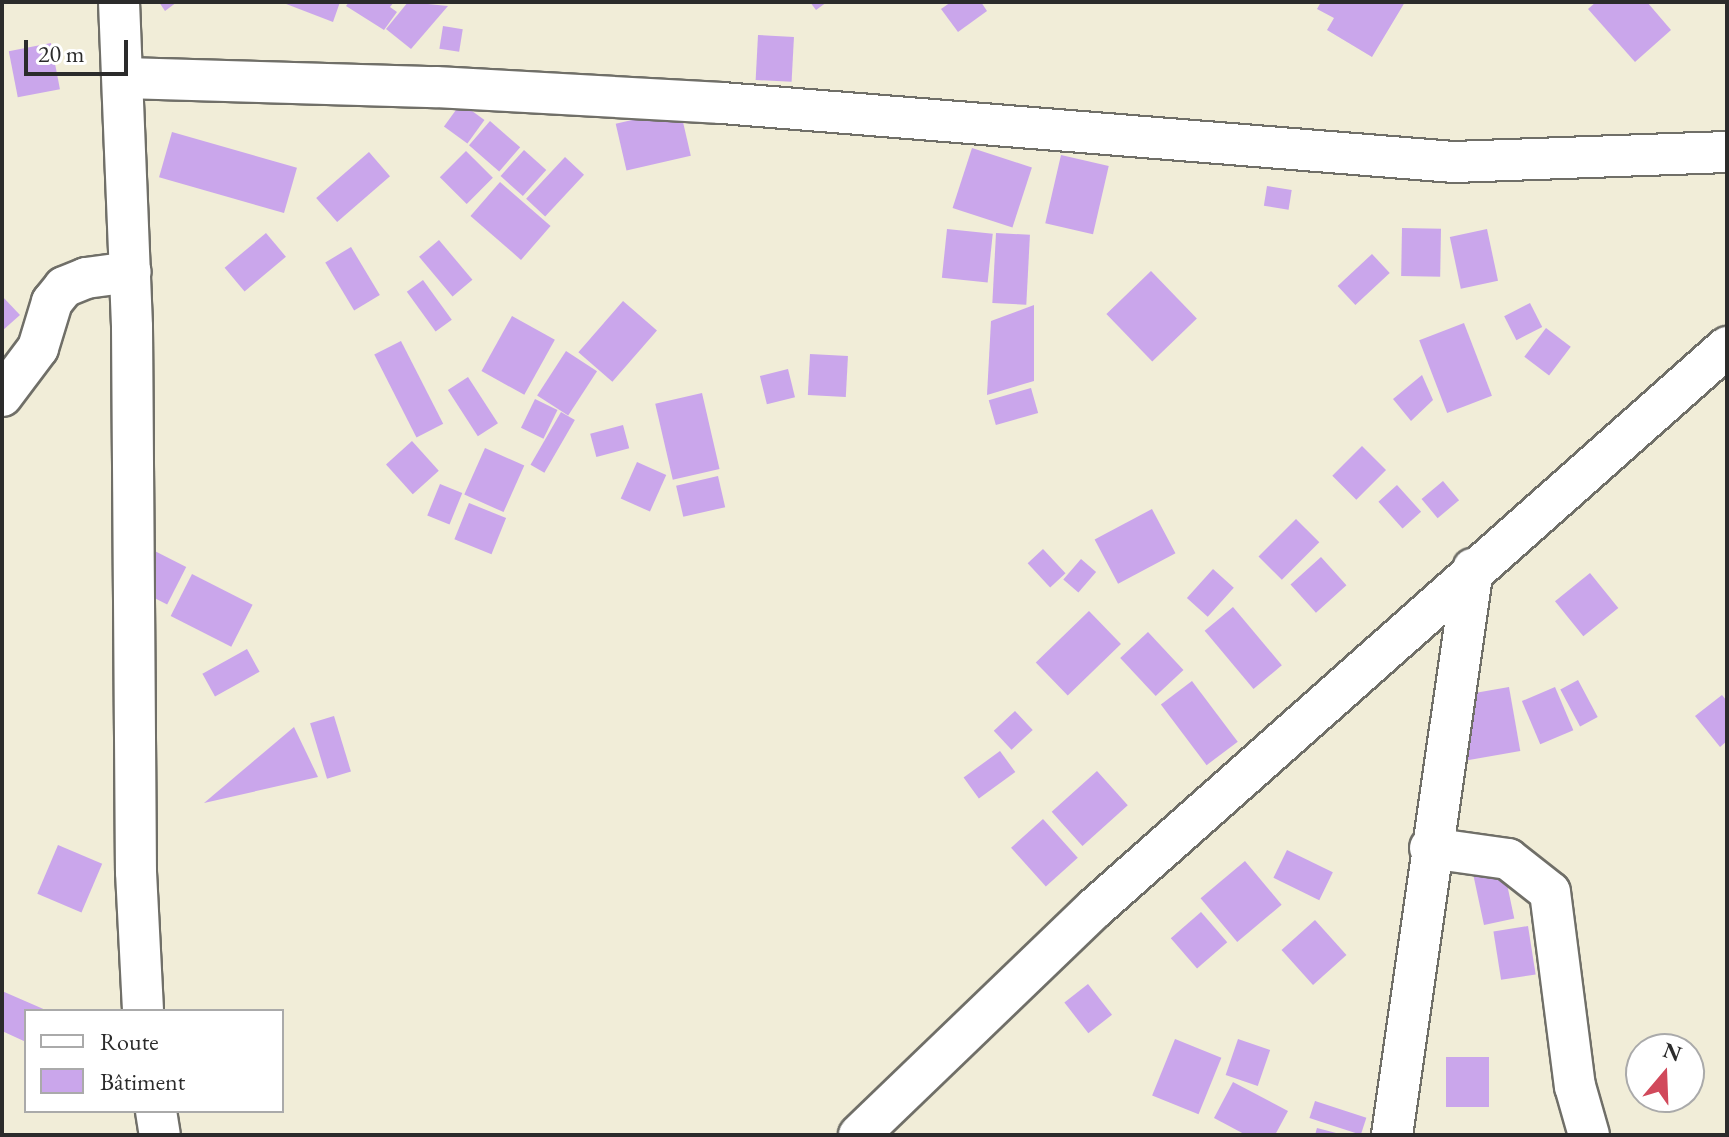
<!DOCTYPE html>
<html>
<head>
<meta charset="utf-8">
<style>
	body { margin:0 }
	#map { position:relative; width:1729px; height:1137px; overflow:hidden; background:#f1edd8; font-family:"EB Garamond",serif }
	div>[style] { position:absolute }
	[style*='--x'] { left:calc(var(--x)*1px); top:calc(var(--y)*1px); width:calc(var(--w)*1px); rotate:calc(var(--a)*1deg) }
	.building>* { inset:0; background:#caa6eb; transform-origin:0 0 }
	.roads { filter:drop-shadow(2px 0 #706f68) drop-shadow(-2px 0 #706f68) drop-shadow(0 2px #706f68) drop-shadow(0 -2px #706f68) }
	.minor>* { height:40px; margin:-20px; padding:0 20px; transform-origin:20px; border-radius:20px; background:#fff }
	span { translate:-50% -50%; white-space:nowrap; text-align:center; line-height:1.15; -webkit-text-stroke:7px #fff; paint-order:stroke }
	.frame { position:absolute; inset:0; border:4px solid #2b2b2b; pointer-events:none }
	.legend { position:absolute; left:24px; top:1009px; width:260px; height:104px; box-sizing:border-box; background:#fff; border:2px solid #aaa; margin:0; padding:10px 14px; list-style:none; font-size:24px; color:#2b2b2b }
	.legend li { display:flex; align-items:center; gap:16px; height:40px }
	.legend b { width:40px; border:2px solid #aaa }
	.north { position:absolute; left:1625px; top:1033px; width:80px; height:80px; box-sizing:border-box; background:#fff; border:2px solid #aaa; border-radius:50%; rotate:19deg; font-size:22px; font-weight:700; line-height:32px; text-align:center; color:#2b2b2b }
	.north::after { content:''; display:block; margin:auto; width:28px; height:36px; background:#d1495b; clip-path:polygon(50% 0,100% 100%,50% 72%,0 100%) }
	.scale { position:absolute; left:24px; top:40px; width:104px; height:36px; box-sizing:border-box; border:4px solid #2b2b2b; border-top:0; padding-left:10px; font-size:24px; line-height:28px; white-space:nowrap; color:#2b2b2b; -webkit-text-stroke:6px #fff; paint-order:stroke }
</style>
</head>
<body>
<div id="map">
	<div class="building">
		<div style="clip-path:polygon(159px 2px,177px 2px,165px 11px)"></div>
		<div style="clip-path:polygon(281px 2px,340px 2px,333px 22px)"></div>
		<div style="clip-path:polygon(349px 2px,394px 2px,390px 7px,397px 12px,384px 30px,346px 6px)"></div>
		<div style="clip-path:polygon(408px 2px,448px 6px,411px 49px,386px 29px)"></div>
		<div style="clip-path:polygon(810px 2px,827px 2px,816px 10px)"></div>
		<div style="clip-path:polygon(951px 2px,981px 2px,987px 11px,958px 32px,941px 9px)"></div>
		<div style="clip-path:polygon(1321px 2px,1405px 2px,1372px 57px,1327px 30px,1334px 18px,1317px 9px)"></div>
		<div style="clip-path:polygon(1596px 2px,1647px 2px,1671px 30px,1635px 62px,1588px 9px)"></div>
		<div style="left:443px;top:26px;width:20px;height:23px;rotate:9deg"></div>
		<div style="left:758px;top:35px;width:36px;height:45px;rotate:3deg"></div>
		<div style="left:51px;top:43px;width:47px;height:43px;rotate:79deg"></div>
		<div style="left:461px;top:103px;width:29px;height:29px;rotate:36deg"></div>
		<div style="left:680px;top:109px;width:48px;height:66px;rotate:77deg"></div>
		<div style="left:490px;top:121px;width:40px;height:32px;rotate:41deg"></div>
		<div style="left:172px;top:132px;width:130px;height:47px;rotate:16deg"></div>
		<div style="left:972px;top:148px;width:63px;height:63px;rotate:18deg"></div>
		<div style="left:524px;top:150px;width:30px;height:35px;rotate:42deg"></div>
		<div style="left:466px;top:151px;width:38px;height:37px;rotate:45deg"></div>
		<div style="left:369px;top:152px;width:32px;height:70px;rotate:49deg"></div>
		<div style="left:1061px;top:155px;width:49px;height:70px;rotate:13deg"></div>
		<div style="left:565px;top:157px;width:26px;height:57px;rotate:43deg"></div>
		<div style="left:500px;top:182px;width:67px;height:45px;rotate:41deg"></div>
		<div style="left:1267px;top:186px;width:25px;height:20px;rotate:9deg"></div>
		<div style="left:1402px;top:228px;width:39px;height:48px;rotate:1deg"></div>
		<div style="left:947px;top:229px;width:46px;height:49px;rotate:6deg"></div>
		<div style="left:1487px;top:229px;width:53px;height:38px;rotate:78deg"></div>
		<div style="left:266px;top:233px;width:31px;height:54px;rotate:50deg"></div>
		<div style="left:996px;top:233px;width:34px;height:70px;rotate:3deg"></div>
		<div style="left:439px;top:240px;width:52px;height:26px;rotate:50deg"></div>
		<div style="left:351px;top:247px;width:56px;height:30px;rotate:59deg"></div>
		<div style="left:1372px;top:254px;width:26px;height:47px;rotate:47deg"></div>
		<div style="left:1151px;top:271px;width:66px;height:62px;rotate:46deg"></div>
		<div style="left:423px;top:280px;width:49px;height:20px;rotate:54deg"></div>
		<div style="clip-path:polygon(2px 296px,20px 315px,2px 331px)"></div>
		<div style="left:623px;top:301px;width:45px;height:68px;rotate:41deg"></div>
		<div style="left:1530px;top:303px;width:27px;height:29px;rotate:63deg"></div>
		<div style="clip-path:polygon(1034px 305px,1034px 381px,987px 395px,991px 321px)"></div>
		<div style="left:512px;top:316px;width:49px;height:63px;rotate:29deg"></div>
		<div style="left:1464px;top:323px;width:78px;height:48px;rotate:69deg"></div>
		<div style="left:1546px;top:328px;width:31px;height:36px;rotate:37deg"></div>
		<div style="left:401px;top:341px;width:93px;height:30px;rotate:63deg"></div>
		<div style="left:566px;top:351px;width:37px;height:53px;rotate:33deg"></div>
		<div style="left:810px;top:354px;width:38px;height:41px;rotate:3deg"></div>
		<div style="left:788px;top:369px;width:29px;height:29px;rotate:76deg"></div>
		<div style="clip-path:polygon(1422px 375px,1433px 400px,1411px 421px,1393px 399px)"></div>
		<div style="left:468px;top:377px;width:55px;height:24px;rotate:57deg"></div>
		<div style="left:1031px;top:388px;width:26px;height:44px;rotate:74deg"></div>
		<div style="left:702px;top:393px;width:78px;height:48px;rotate:77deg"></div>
		<div style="left:535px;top:399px;width:25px;height:32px;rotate:26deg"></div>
		<div style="left:561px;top:412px;width:16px;height:61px;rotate:30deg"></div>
		<div style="left:623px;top:425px;width:24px;height:34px;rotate:75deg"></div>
		<div style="left:412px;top:441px;width:40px;height:35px;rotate:48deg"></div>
		<div style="left:1362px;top:446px;width:34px;height:42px;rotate:45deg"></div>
		<div style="left:485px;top:448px;width:43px;height:51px;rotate:24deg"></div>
		<div style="left:637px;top:462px;width:32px;height:40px;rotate:24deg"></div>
		<div style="left:718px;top:476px;width:32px;height:43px;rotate:77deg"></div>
		<div style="left:1443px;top:481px;width:25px;height:28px;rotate:50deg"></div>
		<div style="left:440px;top:484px;width:24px;height:34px;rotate:22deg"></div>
		<div style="left:1397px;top:485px;width:36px;height:25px;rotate:48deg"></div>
		<div style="left:469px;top:503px;width:40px;height:39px;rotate:22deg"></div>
		<div style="left:1152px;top:509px;width:50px;height:65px;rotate:62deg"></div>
		<div style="left:1296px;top:519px;width:33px;height:53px;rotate:45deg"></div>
		<div style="left:139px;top:543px;width:53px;height:42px;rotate:27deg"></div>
		<div style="left:1043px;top:549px;width:33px;height:21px;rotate:47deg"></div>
		<div style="left:1321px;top:557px;width:38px;height:41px;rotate:48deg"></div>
		<div style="left:1081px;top:559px;width:20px;height:27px;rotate:41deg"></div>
		<div style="left:1213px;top:569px;width:28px;height:39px;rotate:42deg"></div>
		<div style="left:1590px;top:573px;width:45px;height:45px;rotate:51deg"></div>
		<div style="left:192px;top:574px;width:68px;height:47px;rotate:27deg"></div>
		<div style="left:1233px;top:607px;width:76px;height:37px;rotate:50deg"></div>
		<div style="left:1089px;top:611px;width:46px;height:74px;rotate:46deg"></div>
		<div style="left:1148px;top:632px;width:52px;height:38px;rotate:47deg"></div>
		<div style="left:247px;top:649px;width:26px;height:51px;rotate:61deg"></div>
		<div style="left:1578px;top:680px;width:42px;height:20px;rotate:62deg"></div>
		<div style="left:1192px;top:681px;width:76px;height:39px;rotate:53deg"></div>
		<div style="left:1509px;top:687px;width:65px;height:55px;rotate:80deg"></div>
		<div style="left:1555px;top:687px;width:47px;height:36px;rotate:67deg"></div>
		<div style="clip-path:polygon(1722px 695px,1727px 701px,1727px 741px,1720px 747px,1695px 716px)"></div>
		<div style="left:1015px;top:711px;width:26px;height:29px;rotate:47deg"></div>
		<div style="left:334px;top:716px;width:58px;height:25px;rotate:73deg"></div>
		<div style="clip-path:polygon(294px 727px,318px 777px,204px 803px)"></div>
		<div style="left:1000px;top:751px;width:26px;height:45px;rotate:54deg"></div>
		<div style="left:1097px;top:771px;width:46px;height:61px;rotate:48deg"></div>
		<div style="left:1043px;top:819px;width:52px;height:43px;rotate:48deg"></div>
		<div style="left:58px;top:845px;width:48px;height:53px;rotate:23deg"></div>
		<div style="left:1287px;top:850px;width:51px;height:31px;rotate:26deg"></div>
		<div style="left:1501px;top:856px;width:64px;height:31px;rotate:78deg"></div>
		<div style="left:1245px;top:861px;width:57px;height:58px;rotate:50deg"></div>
		<div style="left:1201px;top:912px;width:40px;height:40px;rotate:49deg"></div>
		<div style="left:1315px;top:920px;width:47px;height:45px;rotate:48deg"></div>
		<div style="left:1528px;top:926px;width:49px;height:35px;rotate:81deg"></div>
		<div style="left:1088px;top:984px;width:39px;height:30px;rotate:52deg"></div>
		<div style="clip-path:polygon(2px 991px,48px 1011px,26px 1011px,26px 1042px,2px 1031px)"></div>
		<div style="left:1175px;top:1039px;width:50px;height:61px;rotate:22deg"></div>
		<div style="left:1238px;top:1039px;width:34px;height:38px;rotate:19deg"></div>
		<div style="left:1446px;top:1057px;width:43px;height:50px"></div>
		<div style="clip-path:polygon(1233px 1082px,1288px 1111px,1275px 1135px,1246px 1135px,1214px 1118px)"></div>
		<div style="left:1315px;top:1101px;width:54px;height:18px;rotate:18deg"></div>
		<div style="clip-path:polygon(1317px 1128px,1340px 1134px,1340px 1135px,1315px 1135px)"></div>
	</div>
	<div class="roads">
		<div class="minor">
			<div style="--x:119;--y:2;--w:325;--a:87.7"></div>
			<div style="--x:132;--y:327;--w:545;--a:89.58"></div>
			<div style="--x:136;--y:872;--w:139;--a:87.1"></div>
			<div style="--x:125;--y:78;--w:311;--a:1.7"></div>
			<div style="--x:436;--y:87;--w:286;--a:3.2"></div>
			<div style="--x:722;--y:103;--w:734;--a:4.61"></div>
			<div style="--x:1454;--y:162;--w:273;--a:-2.1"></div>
			<div style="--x:2;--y:396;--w:60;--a:-53.1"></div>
			<div style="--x:38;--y:348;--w:48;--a:-73.1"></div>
			<div style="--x:52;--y:302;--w:19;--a:-51"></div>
			<div style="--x:64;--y:287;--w:24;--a:-22"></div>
			<div style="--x:86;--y:278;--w:45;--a:-7.6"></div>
			<div style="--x:1430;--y:848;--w:79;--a:8"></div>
			<div style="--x:1508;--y:859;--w:53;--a:38.2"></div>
			<div style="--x:1550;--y:892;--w:196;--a:82.7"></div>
			<div style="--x:1575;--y:1086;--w:51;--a:74.1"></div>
			<div style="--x:156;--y:1111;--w:24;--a:81"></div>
			<div style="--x:859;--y:1135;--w:327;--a:-43.9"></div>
			<div style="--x:1095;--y:908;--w:845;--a:-41.59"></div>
			<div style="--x:1392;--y:1135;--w:572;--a:-81.86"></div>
		</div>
	</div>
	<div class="frame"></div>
	<ul class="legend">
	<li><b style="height:10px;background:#fff"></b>Route</li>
	<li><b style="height:22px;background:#caa6eb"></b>Bâtiment</li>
	</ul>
	<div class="north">N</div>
	<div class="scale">20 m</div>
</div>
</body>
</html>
